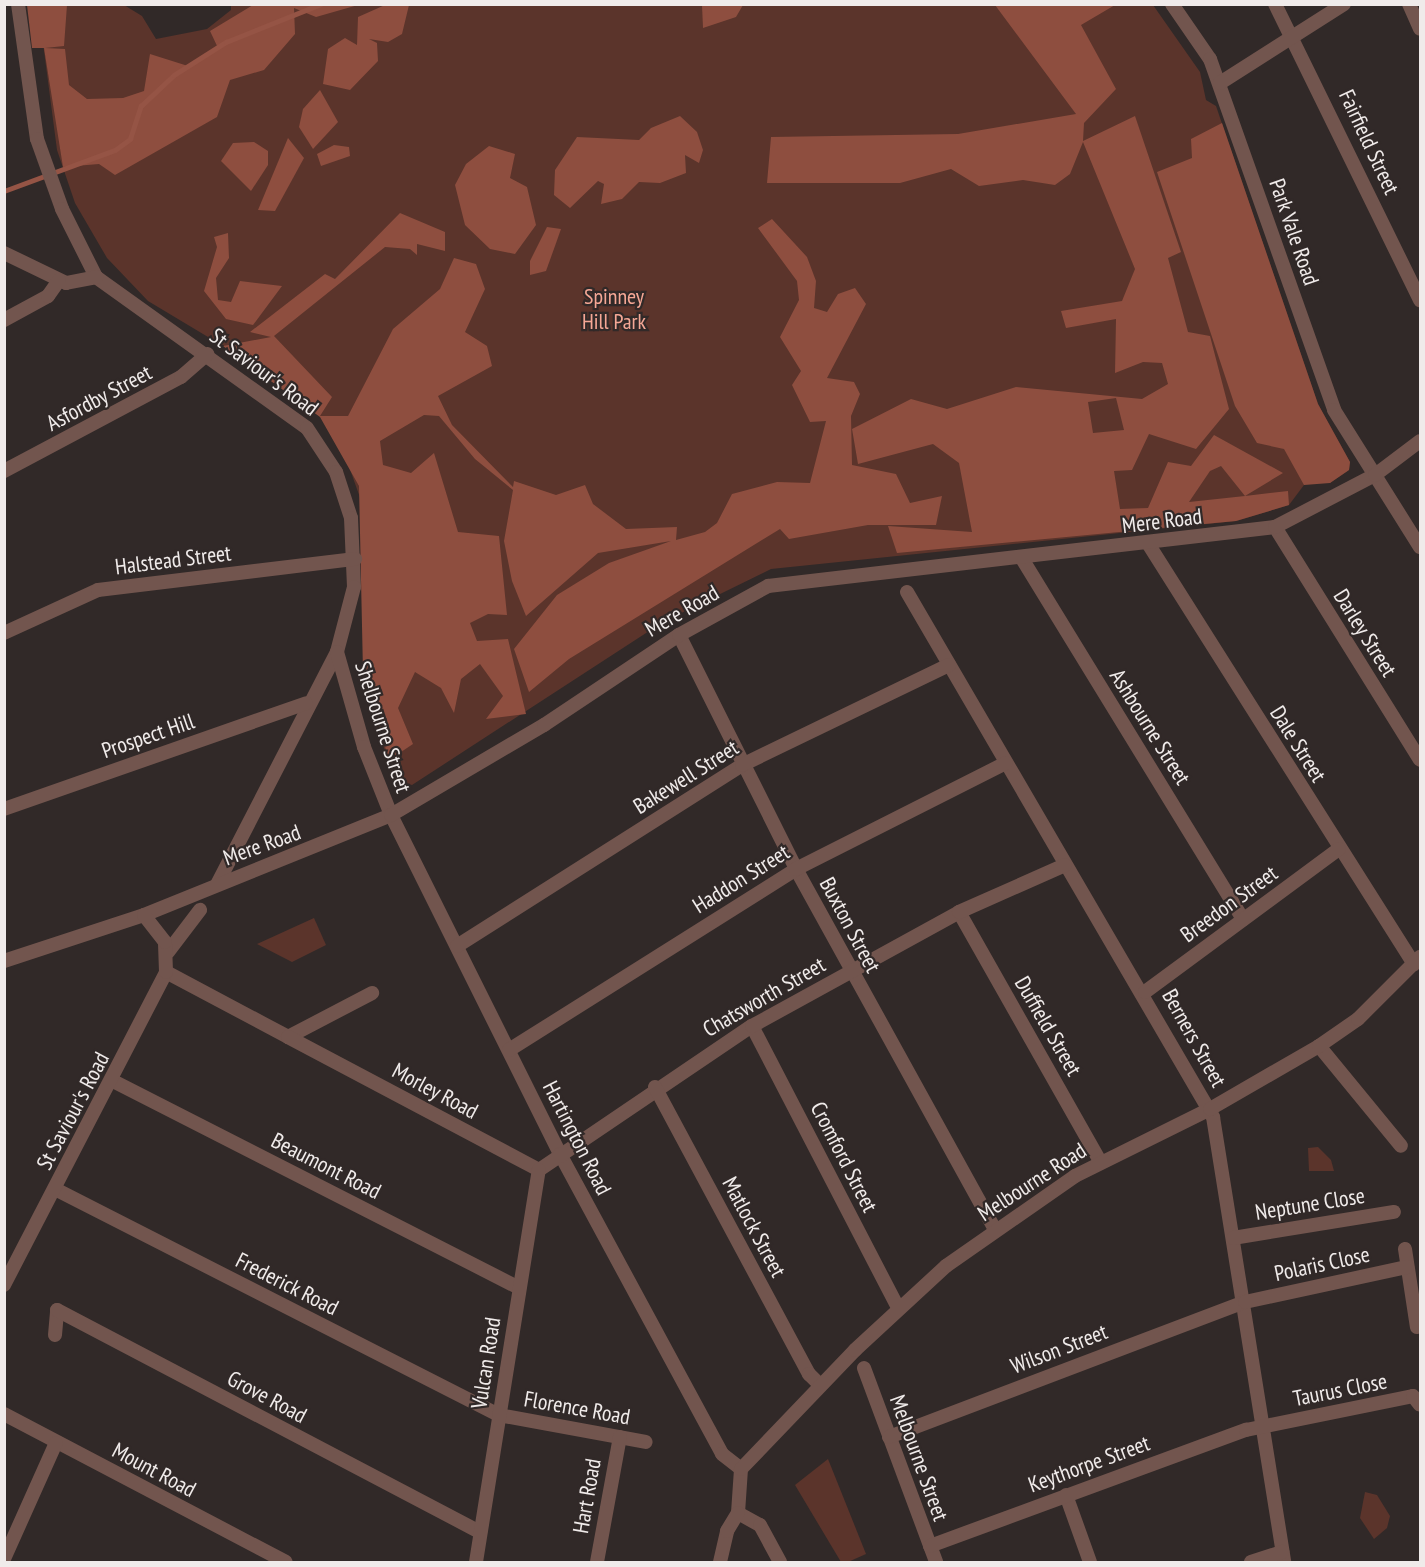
<!DOCTYPE html>
<html>
<head>
<meta charset="utf-8">
<style>
	body { margin:0 }
	#map { position:relative; width:1425px; height:1567px; overflow:hidden; background:#312928; font-family:"PT Sans Narrow",sans-serif }
	div>[style] { position:absolute }
	[style*='--x'] { left:calc(var(--x)*1px); top:calc(var(--y)*1px); width:calc(var(--w)*1px); rotate:calc(var(--a)*1deg) }
	.green>* { inset:0; background:#5b342b }
	.forest>* { inset:0; background:#8e4e3f }
	.stream>* { height:4.5px; margin:-2.25px; padding:0 2.25px; transform-origin:2.25px; border-radius:2.25px; background:#955445 }
	.minor>* { height:14px; margin:-7px; padding:0 7px; transform-origin:7px; border-radius:7px; background:#72554e }
	span { translate:-50% -50%; white-space:nowrap; text-align:center; line-height:1.15; -webkit-text-stroke:4.5px #312928; paint-order:stroke }
	.street-label { font-size:22px; color:#f0ebea }
	.park-label { font-size:22px; color:#f5a795 }
	.frame { position:absolute; inset:0; border:6px solid #f0ebea; pointer-events:none }
</style>
</head>
<body>
<div id="map">
	<div class="green">
		<div style="clip-path:polygon(231px 4px,1153px 5px,1200px 72px,1206px 100px,1216px 106px,1318px 404px,1350px 462px,1349px 470px,1330px 483px,1314px 479px,1304px 485px,1289px 505px,1236px 521px,771px 569px,663px 622px,412px 785px,398px 781px,373px 722px,363px 672px,368px 520px,342px 447px,320px 416px,223px 346px,148px 301px,107px 258px,75px 203px,57px 150px,38px 5px,124px 5px,142px 16px,156px 39px,207px 29px,231px 10px)"></div>
		<div style="clip-path:polygon(314px 918px,326px 945px,292px 962px,257px 944px)"></div>
		<div style="clip-path:polygon(1318px 1147px,1331px 1160px,1334px 1171px,1309px 1171px,1308px 1148px)"></div>
		<div style="clip-path:polygon(828px 1459px,866px 1554px,848px 1562px,841px 1562px,795px 1485px)"></div>
		<div style="clip-path:polygon(1365px 1492px,1377px 1495px,1390px 1516px,1387px 1528px,1374px 1539px,1360px 1518px)"></div>
	</div>
	<div class="forest">
		<div style="clip-path:polygon(27px 5px,67px 5px,64px 46px,45px 48px,65px 49px,69px 85px,87px 99px,123px 98px,144px 91px,150px 54px,188px 66px,218px 48px,210px 31px,253px 5px,358px 5px,316px 17px,294px 8px,295px 34px,264px 70px,230px 80px,217px 117px,115px 175px,99px 164px,63px 167px,44px 48px,32px 48px)"></div>
		<div style="clip-path:polygon(385px 5px,409px 5px,402px 34px,388px 42px,369px 39px,377px 43px,378px 61px,350px 90px,323px 84px,328px 49px,345px 38px,357px 45px,358px 17px)"></div>
		<div style="clip-path:polygon(702px 5px,702px 4px,743px 5px,736px 17px,703px 28px)"></div>
		<div style="clip-path:polygon(evenodd,995px 5px,1115px 5px,1081px 25px,1116px 89px,1084px 123px,1083px 141px,1135px 116px,1181px 252px,1168px 258px,1188px 332px,1210px 336px,1229px 409px,1196px 449px,1149px 434px,1132px 470px,1114px 471px,1120px 509px,1148px 508px,1168px 462px,1191px 466px,1214px 435px,1283px 473px,1245px 496px,1288px 491px,1289px 505px,1236px 521px,897px 553px,888px 526px,972px 532px,959px 463px,933px 444px,858px 464px,852px 429px,911px 399px,947px 409px,1016px 387px,1142px 399px,1168px 384px,1162px 363px,1143px 362px,1115px 373px,1116px 319px,1066px 328px,1061px 311px,1122px 301px,1135px 269px,1083px 142px,1070px 174px,1055px 185px,1023px 180px,979px 186px,951px 169px,900px 183px,767px 183px,771px 137px,958px 134px,1076px 114px,995px 5px,1116px 398px,1124px 430px,1093px 433px,1088px 402px,1116px 398px,995px 5px,1221px 466px,1245px 496px,1189px 502px,1210px 471px,1221px 466px)"></div>
		<div style="clip-path:polygon(320px 90px,338px 122px,313px 149px,299px 127px,303px 109px)"></div>
		<div style="clip-path:polygon(680px 116px,697px 132px,703px 150px,699px 163px,685px 155px,686px 173px,660px 183px,639px 182px,622px 199px,601px 204px,604px 184px,598px 181px,570px 208px,554px 195px,555px 170px,577px 137px,639px 140px,651px 128px)"></div>
		<div style="clip-path:polygon(1222px 123px,1318px 404px,1350px 462px,1349px 470px,1330px 483px,1304px 485px,1284px 449px,1257px 443px,1235px 406px,1157px 172px,1192px 158px,1191px 139px)"></div>
		<div style="clip-path:polygon(288px 138px,304px 158px,275px 211px,258px 210px)"></div>
		<div style="clip-path:polygon(254px 142px,268px 151px,268px 165px,251px 191px,221px 161px,233px 143px)"></div>
		<div style="clip-path:polygon(334px 145px,349px 147px,350px 156px,321px 166px,317px 154px)"></div>
		<div style="clip-path:polygon(489px 146px,515px 154px,510px 178px,527px 187px,536px 225px,515px 254px,490px 249px,465px 225px,455px 185px,466px 164px)"></div>
		<div style="clip-path:polygon(400px 213px,445px 232px,445px 251px,417px 244px,417px 255px,410px 249px,385px 247px,274px 336px,332px 397px,320px 416px,348px 416px,393px 329px,440px 289px,454px 258px,476px 264px,485px 289px,465px 332px,487px 346px,492px 366px,438px 396px,452px 425px,513px 487px,514px 481px,556px 495px,585px 485px,593px 504px,626px 529px,677px 527px,676px 540px,705px 532px,717px 523px,732px 494px,777px 482px,810px 483px,826px 421px,810px 422px,792px 385px,801px 371px,780px 337px,799px 300px,797px 281px,758px 228px,772px 219px,807px 257px,816px 281px,814px 308px,827px 312px,838px 294px,855px 288px,866px 304px,827px 378px,854px 382px,860px 394px,851px 416px,852px 465px,896px 474px,910px 503px,942px 496px,936px 525px,868px 525px,789px 539px,780px 529px,569px 659px,529px 692px,514px 649px,557px 595px,609px 563px,671px 541px,598px 553px,526px 616px,512px 581px,504px 541px,513px 490px,475px 459px,439px 416px,424px 415px,380px 441px,383px 465px,411px 473px,434px 453px,458px 532px,499px 536px,507px 615px,488px 614px,470px 623px,477px 641px,508px 639px,526px 714px,486px 719px,503px 696px,480px 664px,461px 679px,454px 713px,441px 688px,415px 672px,398px 708px,413px 744px,389px 760px,363px 672px,359px 486px,320px 417px,223px 346px,271px 337px,250px 332px,325px 274px,335px 279px)"></div>
		<div style="clip-path:polygon(547px 227px,561px 229px,555px 246px,546px 271px,530px 275px,530px 261px)"></div>
		<div style="clip-path:polygon(228px 233px,229px 258px,216px 278px,218px 300px,231px 302px,240px 281px,282px 286px,253px 325px,226px 319px,204px 291px,217px 247px,214px 237px)"></div>
	</div>
	<div class="stream">
		<div style="--x:4;--y:191;--w:118;--a:-20.3"></div>
		<div style="--x:115;--y:150;--w:19;--a:-36"></div>
		<div style="--x:130;--y:139;--w:35;--a:-72"></div>
		<div style="--x:141;--y:106;--w:45;--a:-43.2"></div>
		<div style="--x:174;--y:75;--w:62;--a:-32.4"></div>
		<div style="--x:226;--y:42;--w:102;--a:-21.8"></div>
	</div>
	<div class="minor">
		<div style="--x:18;--y:4;--w:136;--a:82"></div>
		<div style="--x:37;--y:139;--w:74;--a:70.3"></div>
		<div style="--x:62;--y:209;--w:76;--a:63.4"></div>
		<div style="--x:96;--y:277;--w:259;--a:35.6"></div>
		<div style="--x:307;--y:428;--w:53;--a:56.6"></div>
		<div style="--x:336;--y:472;--w:48;--a:71.9"></div>
		<div style="--x:351;--y:518;--w:69;--a:87.5"></div>
		<div style="--x:354;--y:587;--w:67;--a:104.7"></div>
		<div style="--x:337;--y:652;--w:261;--a:117.3"></div>
		<div style="--x:1172;--y:4;--w:67;--a:55.4"></div>
		<div style="--x:1210;--y:59;--w:372;--a:70.5"></div>
		<div style="--x:1334;--y:410;--w:162;--a:57.9"></div>
		<div style="--x:1275;--y:4;--w:330;--a:63.9"></div>
		<div style="--x:1409;--y:4;--w:27;--a:66"></div>
		<div style="--x:1220;--y:83;--w:147;--a:-32.5"></div>
		<div style="--x:4;--y:253;--w:69;--a:25.8"></div>
		<div style="--x:66;--y:283;--w:31;--a:-11"></div>
		<div style="--x:4;--y:320;--w:50;--a:-28.6"></div>
		<div style="--x:48;--y:296;--w:19;--a:-55"></div>
		<div style="--x:4;--y:471;--w:200;--a:-28"></div>
		<div style="--x:181;--y:377;--w:35;--a:-41"></div>
		<div style="--x:1275;--y:527;--w:274;--a:58.1"></div>
		<div style="--x:1149;--y:545;--w:496;--a:57.7"></div>
		<div style="--x:1021;--y:557;--w:425;--a:58.5"></div>
		<div style="--x:907;--y:592;--w:608;--a:59.76"></div>
		<div style="--x:1213;--y:1117;--w:451;--a:80.9"></div>
		<div style="--x:4;--y:633;--w:103;--a:-24.6"></div>
		<div style="--x:98;--y:590;--w:259;--a:-6.9"></div>
		<div style="--x:679;--y:635;--w:262;--a:63.4"></div>
		<div style="--x:796;--y:869;--w:411;--a:61.1"></div>
		<div style="--x:337;--y:652;--w:99;--a:74.1"></div>
		<div style="--x:364;--y:747;--w:73;--a:68.3"></div>
		<div style="--x:391;--y:815;--w:379;--a:63.5"></div>
		<div style="--x:560;--y:1154;--w:341;--a:61.6"></div>
		<div style="--x:722;--y:1454;--w:24;--a:38"></div>
		<div style="--x:4;--y:809;--w:320;--a:-19.3"></div>
		<div style="--x:959;--y:912;--w:286;--a:60.5"></div>
		<div style="--x:457;--y:946;--w:338;--a:-32.4"></div>
		<div style="--x:742;--y:765;--w:230;--a:-25.8"></div>
		<div style="--x:168;--y:952;--w:53;--a:-52.7"></div>
		<div style="--x:4;--y:961;--w:147;--a:-18.2"></div>
		<div style="--x:144;--y:915;--w:266;--a:-22"></div>
		<div style="--x:391;--y:815;--w:178;--a:-30.5"></div>
		<div style="--x:544;--y:725;--w:162;--a:-33.7"></div>
		<div style="--x:679;--y:635;--w:102;--a:-28.8"></div>
		<div style="--x:768;--y:586;--w:510;--a:-6.64"></div>
		<div style="--x:1275;--y:527;--w:113;--a:-27.5"></div>
		<div style="--x:1375;--y:475;--w:56;--a:-37.1"></div>
		<div style="--x:166;--y:972;--w:138;--a:28"></div>
		<div style="--x:288;--y:1037;--w:95;--a:-27.6"></div>
		<div style="--x:1145;--y:992;--w:241;--a:-36.4"></div>
		<div style="--x:752;--y:1026;--w:318;--a:62.6"></div>
		<div style="--x:288;--y:1037;--w:284;--a:27.9"></div>
		<div style="--x:539;--y:1170;--w:257;--a:-34.1"></div>
		<div style="--x:752;--y:1026;--w:236;--a:-28.8"></div>
		<div style="--x:959;--y:912;--w:116;--a:-23.9"></div>
		<div style="--x:1319;--y:1046;--w:129;--a:50.6"></div>
		<div style="--x:509;--y:1050;--w:339;--a:-32.2"></div>
		<div style="--x:796;--y:869;--w:235;--a:-26.8"></div>
		<div style="--x:113;--y:1081;--w:456;--a:27"></div>
		<div style="--x:655;--y:1087;--w:326;--a:61.8"></div>
		<div style="--x:809;--y:1374;--w:16;--a:45"></div>
		<div style="--x:55;--y:1189;--w:498;--a:27"></div>
		<div style="--x:499;--y:1415;--w:149;--a:10.4"></div>
		<div style="--x:1233;--y:1238;--w:163;--a:-9.2"></div>
		<div style="--x:1405;--y:1249;--w:79;--a:81.3"></div>
		<div style="--x:4;--y:1285;--w:352;--a:-62.6"></div>
		<div style="--x:166;--y:972;--w:30;--a:-92"></div>
		<div style="--x:165;--y:942;--w:34;--a:-128"></div>
		<div style="--x:55;--y:1335;--w:25;--a:-85"></div>
		<div style="--x:57;--y:1310;--w:478;--a:27.7"></div>
		<div style="--x:864;--y:1368;--w:207;--a:69.6"></div>
		<div style="--x:4;--y:1414;--w:318;--a:27.7"></div>
		<div style="--x:889;--y:1437;--w:381;--a:-20.8"></div>
		<div style="--x:1245;--y:1302;--w:166;--a:-12.2"></div>
		<div style="--x:1066;--y:1495;--w:71;--a:70.3"></div>
		<div style="--x:738;--y:1513;--w:44;--a:-86.1"></div>
		<div style="--x:741;--y:1469;--w:165;--a:-46.2"></div>
		<div style="--x:855;--y:1350;--w:124;--a:-42.7"></div>
		<div style="--x:946;--y:1266;--w:157;--a:-34.9"></div>
		<div style="--x:1075;--y:1176;--w:151;--a:-26.4"></div>
		<div style="--x:1210;--y:1109;--w:126;--a:-30"></div>
		<div style="--x:1319;--y:1046;--w:47;--a:-34.7"></div>
		<div style="--x:1358;--y:1019;--w:88;--a:-45"></div>
		<div style="--x:738;--y:1513;--w:25;--a:29"></div>
		<div style="--x:760;--y:1525;--w:42;--a:61.6"></div>
		<div style="--x:930;--y:1546;--w:337;--a:-20.2"></div>
		<div style="--x:1246;--y:1430;--w:170;--a:-11.5"></div>
		<div style="--x:1413;--y:1396;--w:11;--a:52"></div>
		<div style="--x:4;--y:1559;--w:127;--a:-65.9"></div>
		<div style="--x:476;--y:1562;--w:397;--a:-80.9"></div>
		<div style="--x:597;--y:1562;--w:127;--a:-79.6"></div>
		<div style="--x:720;--y:1562;--w:32;--a:-77"></div>
		<div style="--x:727;--y:1531;--w:21;--a:-59"></div>
		<div style="--x:1251;--y:1562;--w:33;--a:-18"></div>
	</div>
	<div class="street-label">
		<span style="left:1369px;top:142px;rotate:65deg">Fairfield Street</span>
		<span style="left:1294px;top:232px;rotate:71deg">Park Vale Road</span>
		<span style="left:264px;top:372px;rotate:37deg">St Saviour's Road</span>
		<span style="left:99px;top:398px;rotate:-28deg">Asfordby Street</span>
		<span style="left:1162px;top:521px;rotate:-7deg">Mere Road</span>
		<span style="left:173px;top:560px;rotate:-7deg">Halstead Street</span>
		<span style="left:682px;top:611px;rotate:-30deg">Mere Road</span>
		<span style="left:1365px;top:633px;rotate:58deg">Darley Street</span>
		<span style="left:383px;top:727px;rotate:72deg">Shelbourne Street</span>
		<span style="left:1150px;top:727px;rotate:58deg">Ashbourne Street</span>
		<span style="left:148px;top:736px;rotate:-19deg">Prospect Hill</span>
		<span style="left:1298px;top:744px;rotate:58deg">Dale Street</span>
		<span style="left:686px;top:777px;rotate:-32deg">Bakewell Street</span>
		<span style="left:262px;top:845px;rotate:-20deg">Mere Road</span>
		<span style="left:741px;top:879px;rotate:-32deg">Haddon Street</span>
		<span style="left:1229px;top:904px;rotate:-36deg">Breedon Street</span>
		<span style="left:850px;top:925px;rotate:62deg">Buxton Street</span>
		<span style="left:764px;top:997px;rotate:-30deg">Chatsworth Street</span>
		<span style="left:1048px;top:1026px;rotate:60deg">Duffield Street</span>
		<span style="left:1194px;top:1038px;rotate:61deg">Berners Street</span>
		<span style="left:435px;top:1091px;rotate:28deg">Morley Road</span>
		<span style="left:73px;top:1111px;rotate:-62deg">St Saviour's Road</span>
		<span style="left:577px;top:1138px;rotate:63deg">Hartington Road</span>
		<span style="left:844px;top:1157px;rotate:63deg">Cromford Street</span>
		<span style="left:326px;top:1166px;rotate:27deg">Beaumont Road</span>
		<span style="left:1032px;top:1182px;rotate:-33deg">Melbourne Road</span>
		<span style="left:1310px;top:1204px;rotate:-9deg">Neptune Close</span>
		<span style="left:754px;top:1227px;rotate:62deg">Matlock Street</span>
		<span style="left:1322px;top:1264px;rotate:-12deg">Polaris Close</span>
		<span style="left:287px;top:1284px;rotate:27deg">Frederick Road</span>
		<span style="left:1059px;top:1349px;rotate:-21deg">Wilson Street</span>
		<span style="left:486px;top:1363px;rotate:-81deg">Vulcan Road</span>
		<span style="left:1340px;top:1390px;rotate:-11deg">Taurus Close</span>
		<span style="left:267px;top:1397px;rotate:28deg">Grove Road</span>
		<span style="left:577px;top:1408px;rotate:10deg">Florence Road</span>
		<span style="left:919px;top:1458px;rotate:70deg">Melbourne Street</span>
		<span style="left:1089px;top:1464px;rotate:-20deg">Keythorpe Street</span>
		<span style="left:154px;top:1470px;rotate:28deg">Mount Road</span>
		<span style="left:587px;top:1496px;rotate:-80deg">Hart Road</span>
	</div>
	<div class="park-label">
		<span style="left:614px;top:309px">Spinney<br>Hill Park</span>
	</div>
	<div class="frame"></div>
</div>
</body>
</html>
